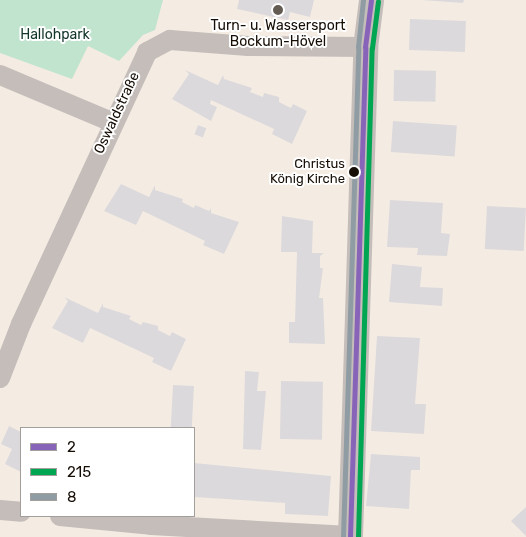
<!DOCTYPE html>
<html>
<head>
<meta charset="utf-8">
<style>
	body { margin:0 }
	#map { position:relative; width:526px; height:537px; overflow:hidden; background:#f4ece3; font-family:Rubik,sans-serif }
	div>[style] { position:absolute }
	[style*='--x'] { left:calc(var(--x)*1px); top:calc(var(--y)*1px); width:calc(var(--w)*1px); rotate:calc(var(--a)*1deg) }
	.green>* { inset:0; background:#c0e4ce }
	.building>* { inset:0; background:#dcd9dc; transform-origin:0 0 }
	.minor>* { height:20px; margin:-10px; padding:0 10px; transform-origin:10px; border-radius:10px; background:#c4bdba }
	.tertiary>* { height:25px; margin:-12.5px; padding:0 12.5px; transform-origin:12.5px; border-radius:12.5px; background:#c4bdba }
	.bus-1>* { height:5px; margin:-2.5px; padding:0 2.5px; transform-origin:2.5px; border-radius:2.5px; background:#8864b9 }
	.bus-2>* { height:5px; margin:-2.5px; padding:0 2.5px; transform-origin:2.5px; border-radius:2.5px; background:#00a651 }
	.bus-3>* { height:5px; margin:-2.5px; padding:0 2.5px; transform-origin:2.5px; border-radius:2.5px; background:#909ca3 }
	.dots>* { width:14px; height:14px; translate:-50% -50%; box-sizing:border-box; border:2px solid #fff; border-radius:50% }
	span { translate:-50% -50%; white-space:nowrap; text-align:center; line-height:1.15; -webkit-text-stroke:4px #fff; paint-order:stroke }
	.bus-label { font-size:13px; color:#160d05 }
	.right { translate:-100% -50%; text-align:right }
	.poi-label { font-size:14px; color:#160d05 }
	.park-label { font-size:14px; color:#123527 }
	.street-label { font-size:14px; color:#160d05 }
	.legend { position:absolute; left:20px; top:427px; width:175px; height:90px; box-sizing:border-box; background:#fff; border:1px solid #a29e9b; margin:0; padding:6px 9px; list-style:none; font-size:15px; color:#160d05 }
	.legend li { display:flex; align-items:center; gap:10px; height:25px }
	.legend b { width:25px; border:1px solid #a29e9b }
</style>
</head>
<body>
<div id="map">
	<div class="green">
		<div style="clip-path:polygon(0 0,163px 0,155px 30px,143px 35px,119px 61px,88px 46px,72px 79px,0 53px)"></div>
	</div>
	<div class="building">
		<div style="clip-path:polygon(239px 0,314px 0,310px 17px,290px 12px,288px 20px,237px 9px)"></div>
		<div style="clip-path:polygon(422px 0,464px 0,463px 3px)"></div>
		<div style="left:410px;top:19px;width:56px;height:31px;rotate:2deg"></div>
		<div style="clip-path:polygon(185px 70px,218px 85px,223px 75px,224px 79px,252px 88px,250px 92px,263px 97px,264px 93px,279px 97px,279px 102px,291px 108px,293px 104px,307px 111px,292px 144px,272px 134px,274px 129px,211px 100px,210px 104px,217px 107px,211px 121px,172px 99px,189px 74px)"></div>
		<div style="left:394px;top:70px;width:42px;height:31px;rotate:1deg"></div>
		<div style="left:393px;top:121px;width:64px;height:31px;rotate:4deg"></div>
		<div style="left:198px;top:125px;width:9px;height:10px;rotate:21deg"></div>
		<div style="clip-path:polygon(121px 184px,149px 197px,155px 185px,155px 190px,183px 199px,182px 202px,194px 208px,195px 205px,209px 211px,211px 208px,211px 213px,239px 222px,224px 254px,203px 245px,205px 241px,143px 211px,136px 225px,104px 211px)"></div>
		<div style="clip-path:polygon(390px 200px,443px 203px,441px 233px,450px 234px,447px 256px,417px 255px,418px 248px,387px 247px)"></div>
		<div style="left:487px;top:206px;width:39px;height:43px;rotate:3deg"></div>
		<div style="clip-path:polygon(282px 216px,313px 221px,312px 253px,324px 253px,320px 256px,320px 268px,323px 268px,319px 298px,323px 298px,325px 344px,289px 343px,289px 322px,295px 322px,297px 252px,281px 252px)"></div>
		<div style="clip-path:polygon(392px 264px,422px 267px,420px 287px,443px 288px,442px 306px,389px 302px)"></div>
		<div style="clip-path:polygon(64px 297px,98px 313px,103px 303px,103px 307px,131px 316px,129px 319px,141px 325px,143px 322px,158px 326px,158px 330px,170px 336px,172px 332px,186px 339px,171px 371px,152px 362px,154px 358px,90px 328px,83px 343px,52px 328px,68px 301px)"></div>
		<div style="clip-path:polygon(377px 336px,420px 338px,415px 404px,426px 404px,424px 434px,371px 431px)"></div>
		<div style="clip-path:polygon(245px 371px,259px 372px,257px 391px,266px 391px,261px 450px,243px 449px)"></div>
		<div style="left:281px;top:381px;width:42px;height:58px;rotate:1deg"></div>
		<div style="left:173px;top:385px;width:21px;height:43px;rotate:3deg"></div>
		<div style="clip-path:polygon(9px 426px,21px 432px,21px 472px,5px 464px,12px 449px,1px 444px)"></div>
		<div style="clip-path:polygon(371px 454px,420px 457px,420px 470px,411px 470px,409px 509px,366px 506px)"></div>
		<div style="clip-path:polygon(194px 463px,331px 476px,328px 516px,285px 514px,285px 503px,194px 497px)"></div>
		<div style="clip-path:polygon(526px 507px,526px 536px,511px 521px)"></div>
	</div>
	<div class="minor">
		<div style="--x:0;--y:75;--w:121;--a:22.8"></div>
		<div style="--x:0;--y:378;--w:58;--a:-68.7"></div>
		<div style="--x:21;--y:324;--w:300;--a:-65.1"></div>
		<div style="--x:147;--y:52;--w:26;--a:-28"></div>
		<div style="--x:170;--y:40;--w:78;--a:4.4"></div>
		<div style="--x:248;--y:46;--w:117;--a:0.5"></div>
		<div style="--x:0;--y:510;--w:21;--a:5"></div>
		<div style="--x:60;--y:516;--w:91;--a:5.6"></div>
		<div style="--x:151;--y:525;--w:199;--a:3.2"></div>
	</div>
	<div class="tertiary">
		<div style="--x:350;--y:537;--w:490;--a:-88.2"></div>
		<div style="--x:365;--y:47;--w:47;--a:-82.7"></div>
	</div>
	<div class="bus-1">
		<div style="--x:350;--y:537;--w:490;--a:-88.2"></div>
		<div style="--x:365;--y:47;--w:47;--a:-82.7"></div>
	</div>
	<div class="bus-2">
		<div style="--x:358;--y:537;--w:489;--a:-88.4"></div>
		<div style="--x:372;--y:48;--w:47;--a:-82.7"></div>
	</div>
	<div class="bus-3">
		<div style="--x:343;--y:537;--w:490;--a:-88.2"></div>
		<div style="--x:358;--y:47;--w:47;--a:-83.9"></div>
	</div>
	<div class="dots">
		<div style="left:278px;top:10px;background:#645b53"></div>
		<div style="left:354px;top:172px;background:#160d05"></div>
	</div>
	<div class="bus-label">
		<span class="right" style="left:345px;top:172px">Christus<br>König Kirche</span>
	</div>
	<div class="poi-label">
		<span style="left:278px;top:34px">Turn- u. Wassersport<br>Bockum-Hövel</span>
	</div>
	<div class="park-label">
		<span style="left:55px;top:35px">Hallohpark</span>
	</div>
	<div class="street-label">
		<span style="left:117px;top:113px;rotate:-65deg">Oswaldstraße</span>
	</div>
	<ul class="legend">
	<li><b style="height:6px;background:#8864b9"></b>2</li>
	<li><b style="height:6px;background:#00a651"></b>215</li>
	<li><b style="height:6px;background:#909ca3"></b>8</li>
	</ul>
</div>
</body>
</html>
